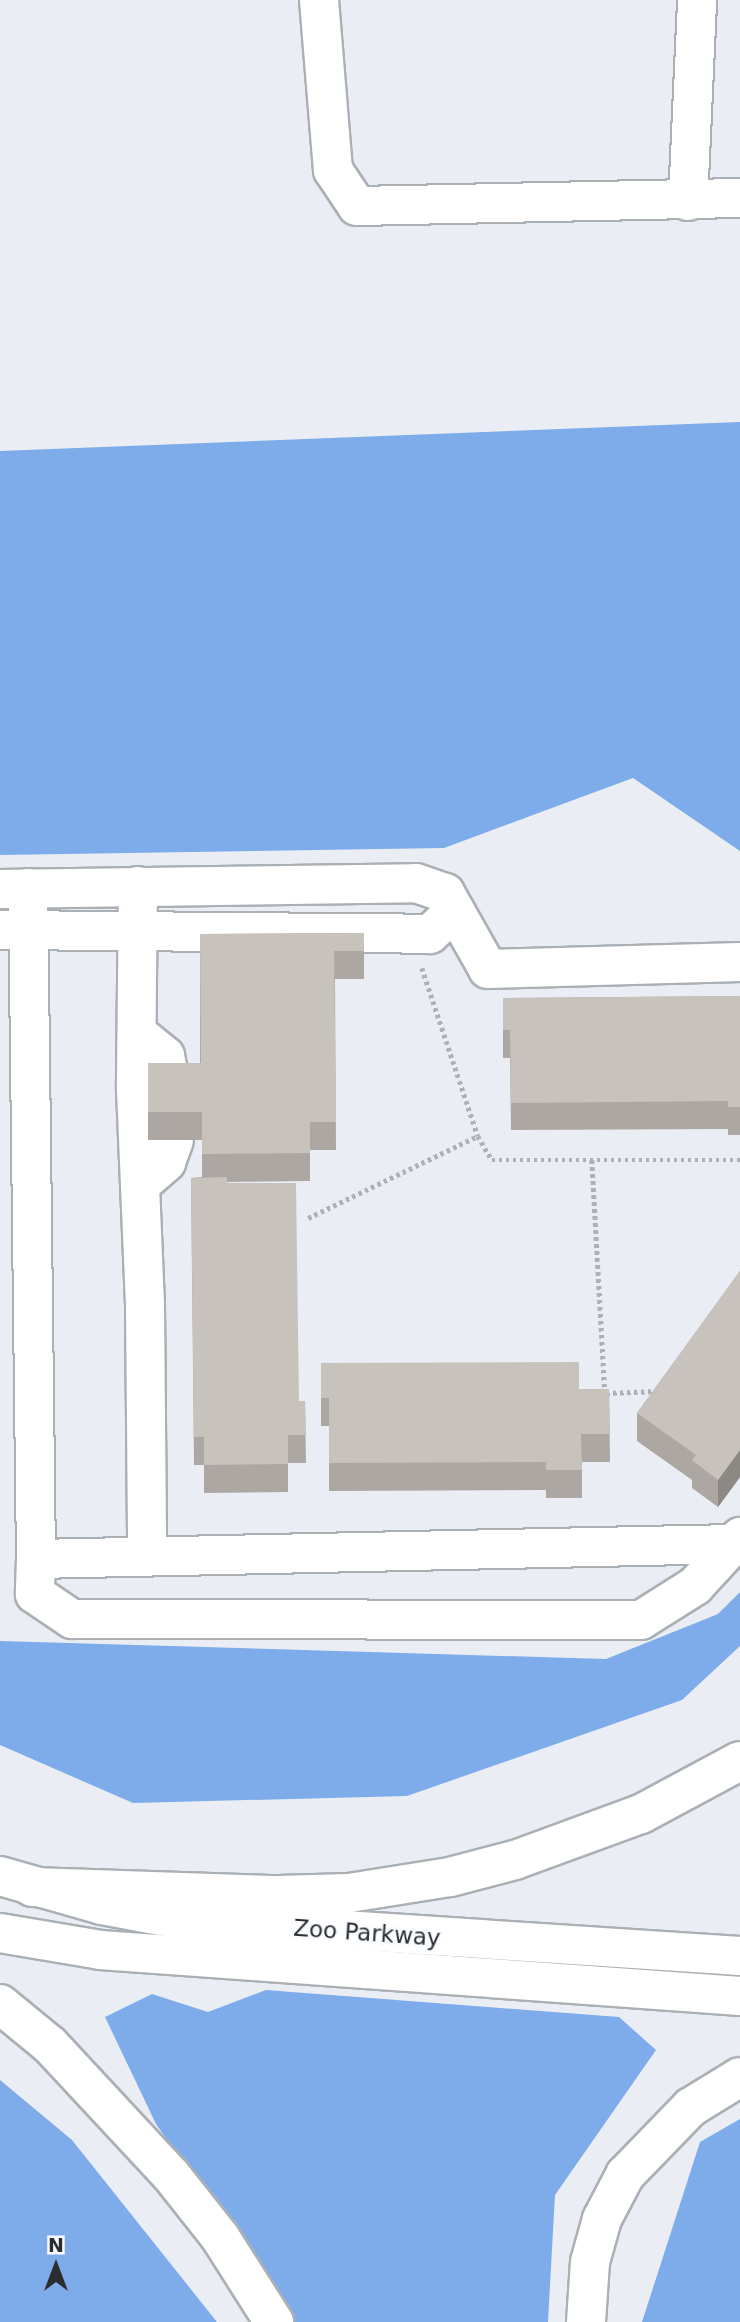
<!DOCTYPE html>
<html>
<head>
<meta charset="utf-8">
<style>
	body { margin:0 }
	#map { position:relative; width:740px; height:2322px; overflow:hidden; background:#eaeef4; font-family:"DejaVu Sans",sans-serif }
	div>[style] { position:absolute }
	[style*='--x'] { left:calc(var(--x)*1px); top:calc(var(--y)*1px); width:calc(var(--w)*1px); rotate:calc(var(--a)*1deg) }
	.forest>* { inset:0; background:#7eaceb }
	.path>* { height:4.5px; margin-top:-2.25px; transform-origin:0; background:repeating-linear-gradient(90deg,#adb1b5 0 3.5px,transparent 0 7px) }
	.roads { filter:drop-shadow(2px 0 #abb0b5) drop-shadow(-2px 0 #abb0b5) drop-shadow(0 2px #abb0b5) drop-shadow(0 -2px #abb0b5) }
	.minor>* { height:38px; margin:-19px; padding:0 19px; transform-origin:19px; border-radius:19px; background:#fff }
	.highway>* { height:38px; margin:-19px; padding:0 19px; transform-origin:19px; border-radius:19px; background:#fff }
	.wall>* { inset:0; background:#aca7a3 }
	.shaded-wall>* { inset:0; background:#8c8884 }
	.building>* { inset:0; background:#c8c2bd }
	span { translate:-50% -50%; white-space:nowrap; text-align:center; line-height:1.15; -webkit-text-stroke:5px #f8fbff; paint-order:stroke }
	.street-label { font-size:23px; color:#2c2d2f }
	.north { position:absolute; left:21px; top:2231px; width:70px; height:70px; -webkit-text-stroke:5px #f8fbff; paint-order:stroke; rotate:0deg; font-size:19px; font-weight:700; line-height:28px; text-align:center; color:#2c2d2f }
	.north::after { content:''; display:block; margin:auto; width:24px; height:32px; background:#2c2d2f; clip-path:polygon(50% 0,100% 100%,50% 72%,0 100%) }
</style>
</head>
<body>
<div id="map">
	<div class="forest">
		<div style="clip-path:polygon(740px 422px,740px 851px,633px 778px,444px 848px,0 855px,0 451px)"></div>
		<div style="clip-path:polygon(740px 1592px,740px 1646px,682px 1700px,407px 1796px,133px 1803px,0 1745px,0 1641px,606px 1659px,718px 1614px)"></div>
		<div style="clip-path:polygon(266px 1990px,619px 2017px,656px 2050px,555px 2195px,548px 2322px,292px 2322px,156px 2124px,105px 2017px,152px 1994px,208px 2012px)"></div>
		<div style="clip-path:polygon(0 2080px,72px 2140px,217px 2322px,0 2322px)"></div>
		<div style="clip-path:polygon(740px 2119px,740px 2322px,642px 2322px,700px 2142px)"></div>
	</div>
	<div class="path">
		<div style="--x:422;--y:968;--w:177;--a:71.6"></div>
		<div style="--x:478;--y:1136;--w:28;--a:60"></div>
		<div style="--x:492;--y:1160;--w:248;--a:0"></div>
		<div style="--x:592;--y:1160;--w:234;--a:86.8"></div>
		<div style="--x:308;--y:1218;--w:189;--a:-25.8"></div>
		<div style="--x:606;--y:1393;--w:51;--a:-2.2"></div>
	</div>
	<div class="roads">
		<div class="minor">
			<div style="--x:319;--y:0;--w:171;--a:85.3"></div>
			<div style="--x:333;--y:170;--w:43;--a:56.3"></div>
			<div style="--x:357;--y:206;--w:383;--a:-1.2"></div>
			<div style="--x:688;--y:201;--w:201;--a:-87.4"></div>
			<div style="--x:138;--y:886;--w:204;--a:90.6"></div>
			<div style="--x:136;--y:1090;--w:215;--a:87.6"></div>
			<div style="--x:145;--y:1305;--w:251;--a:89.5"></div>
			<div style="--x:28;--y:888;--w:671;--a:89.32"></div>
			<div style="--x:36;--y:1559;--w:698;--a:-1.23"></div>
			<div style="--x:0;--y:889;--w:416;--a:-0.8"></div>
			<div style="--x:416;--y:883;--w:31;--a:19"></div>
			<div style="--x:445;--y:893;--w:87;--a:60.5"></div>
			<div style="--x:488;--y:969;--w:252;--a:-1.6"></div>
			<div style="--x:0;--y:930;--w:430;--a:0.5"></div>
			<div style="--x:430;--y:934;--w:34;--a:-43"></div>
			<div style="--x:138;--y:1034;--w:35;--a:39"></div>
			<div style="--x:165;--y:1056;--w:36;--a:79"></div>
			<div style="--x:140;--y:1185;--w:35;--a:-41"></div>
			<div style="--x:166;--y:1162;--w:23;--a:-70"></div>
			<div style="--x:36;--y:1559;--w:35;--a:92"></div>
			<div style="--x:35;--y:1594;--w:45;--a:34"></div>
			<div style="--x:72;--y:1619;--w:569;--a:0.1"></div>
			<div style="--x:641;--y:1620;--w:64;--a:-32.2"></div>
			<div style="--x:695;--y:1586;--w:67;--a:-47.4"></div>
			<div style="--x:0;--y:1876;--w:106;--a:15.9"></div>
			<div style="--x:102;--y:1905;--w:75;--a:10.7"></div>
			<div style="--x:176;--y:1919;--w:565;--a:3.75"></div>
			<div style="--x:0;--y:1933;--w:101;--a:9.6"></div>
			<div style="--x:100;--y:1950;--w:642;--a:4.11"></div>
		</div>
		<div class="highway">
			<div style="--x:32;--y:1887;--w:247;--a:1.9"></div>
			<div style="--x:279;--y:1895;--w:70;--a:-1.6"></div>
			<div style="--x:349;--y:1893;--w:102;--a:-9"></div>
			<div style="--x:450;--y:1877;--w:67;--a:-14.7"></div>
			<div style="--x:515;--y:1860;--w:134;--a:-20.1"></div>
			<div style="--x:641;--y:1814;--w:112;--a:-28.2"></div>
			<div style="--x:0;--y:2004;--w:65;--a:39.4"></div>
			<div style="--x:50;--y:2045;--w:178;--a:47.1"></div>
			<div style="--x:171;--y:2175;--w:79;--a:51.7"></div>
			<div style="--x:220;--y:2237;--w:101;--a:57.6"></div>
			<div style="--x:586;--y:2322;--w:60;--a:-86.2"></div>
			<div style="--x:590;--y:2262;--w:45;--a:-74.4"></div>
			<div style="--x:602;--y:2219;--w:50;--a:-62.4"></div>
			<div style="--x:625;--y:2175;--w:95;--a:-45.9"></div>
			<div style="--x:691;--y:2107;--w:57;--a:-31.5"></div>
		</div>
	</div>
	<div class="wall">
		<div style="clip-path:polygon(364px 933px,364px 979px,335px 979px,336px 1150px,310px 1150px,310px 1181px,227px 1182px,299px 1401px,305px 1401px,306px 1463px,288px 1463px,288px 1492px,204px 1493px,204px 1465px,194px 1465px,191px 1178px,202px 1177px,202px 1140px,148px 1140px,148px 1063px,200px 1063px,200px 934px)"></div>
		<div style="clip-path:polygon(740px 996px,740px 1135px,728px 1135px,728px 1129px,511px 1130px,510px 1058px,503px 1058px,503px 998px)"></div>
		<div style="clip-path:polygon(740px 1271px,740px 1477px,718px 1507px,692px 1488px,692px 1480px,637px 1441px,637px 1413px)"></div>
		<div style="clip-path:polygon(321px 1363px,579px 1389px,609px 1389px,610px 1462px,582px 1462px,582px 1498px,546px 1498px,546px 1490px,329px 1491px,329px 1426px,321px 1426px)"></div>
	</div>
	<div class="shaded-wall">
		<div style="clip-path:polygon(740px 1450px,740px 1477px,718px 1507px,718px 1480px)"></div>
	</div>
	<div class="building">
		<div style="clip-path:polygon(364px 933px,364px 951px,334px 951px,336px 1122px,310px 1122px,310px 1153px,202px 1154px,202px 1112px,148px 1112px,148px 1063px,201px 1063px,200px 934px)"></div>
		<div style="clip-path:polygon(740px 996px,740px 1107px,728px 1107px,728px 1101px,511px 1103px,510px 1030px,503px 1030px,503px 998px)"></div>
		<div style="clip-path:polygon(227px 1177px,227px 1183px,296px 1183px,299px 1401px,305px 1401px,306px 1435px,288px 1435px,288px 1464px,204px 1465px,204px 1437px,194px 1437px,191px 1178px)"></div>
		<div style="clip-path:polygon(740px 1271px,740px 1450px,718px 1480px,692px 1460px,696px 1455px,637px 1413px)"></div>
		<div style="clip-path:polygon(579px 1362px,579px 1389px,609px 1389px,610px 1434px,581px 1434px,582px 1470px,546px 1470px,546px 1462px,329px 1463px,329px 1398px,321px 1398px,321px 1363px)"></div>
	</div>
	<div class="street-label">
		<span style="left:367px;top:1933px;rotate:4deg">Zoo Parkway</span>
	</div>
	<div class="north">N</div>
</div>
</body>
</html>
